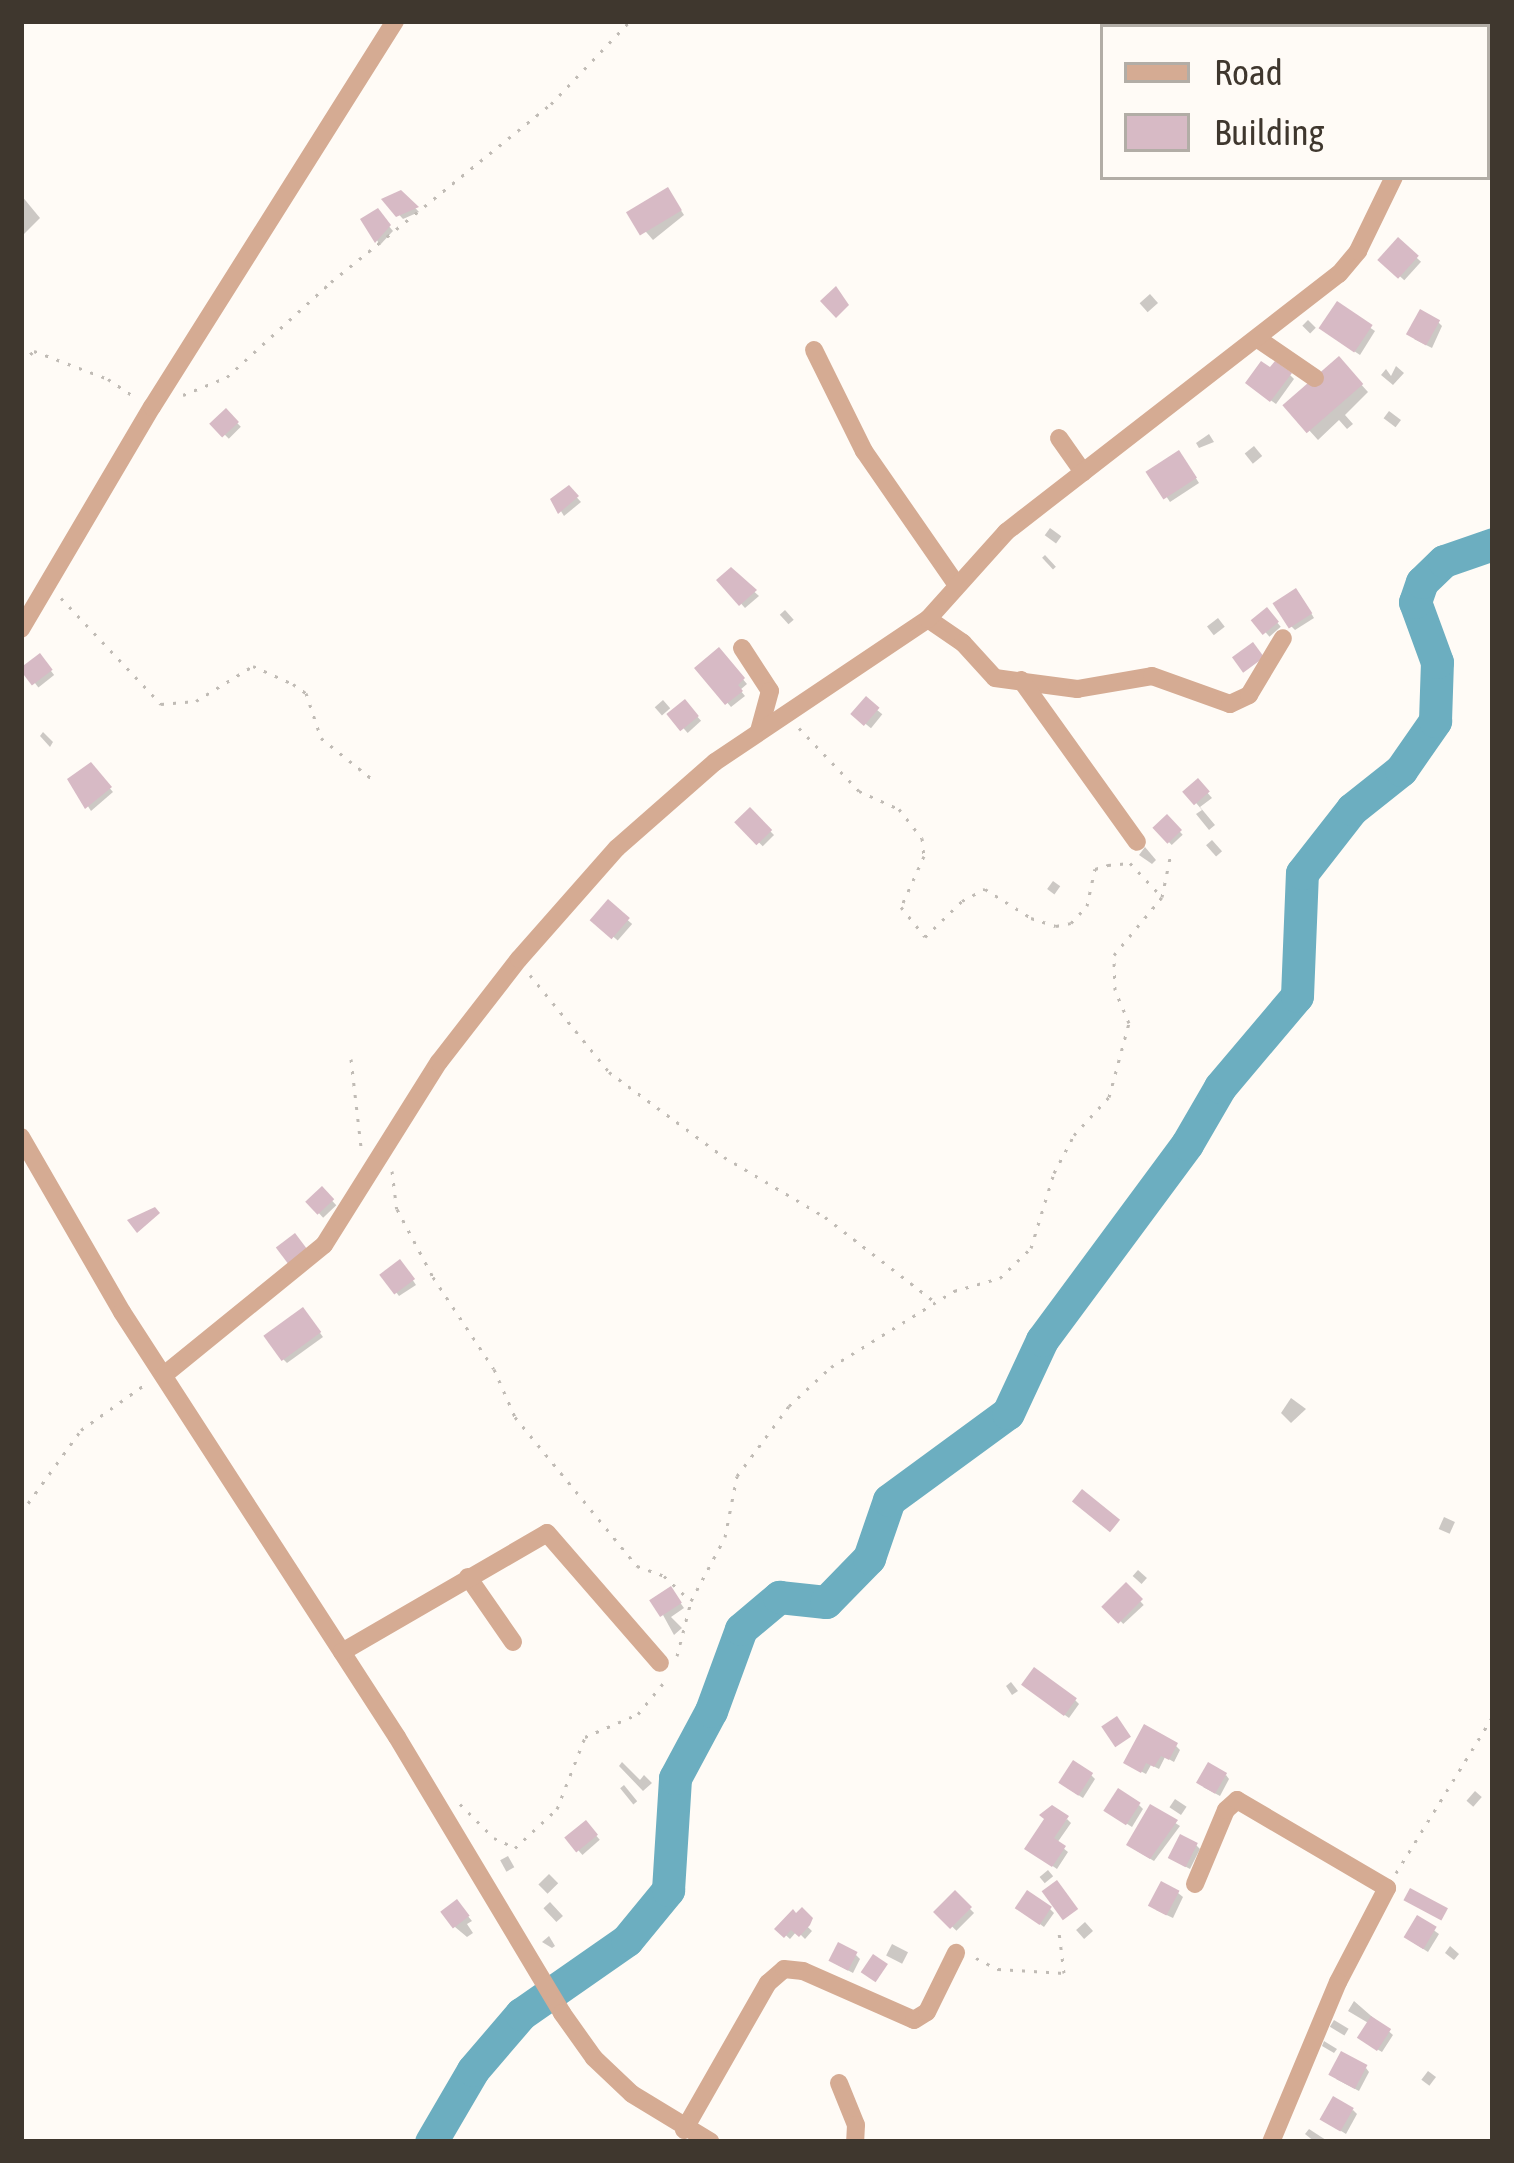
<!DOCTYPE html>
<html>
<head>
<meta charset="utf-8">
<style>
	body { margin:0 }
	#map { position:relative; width:1514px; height:2163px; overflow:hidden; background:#fffbf6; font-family:"Asap Condensed",sans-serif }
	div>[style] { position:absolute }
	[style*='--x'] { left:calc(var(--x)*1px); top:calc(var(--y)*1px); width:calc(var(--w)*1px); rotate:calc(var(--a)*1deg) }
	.shadow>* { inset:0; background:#0003; transform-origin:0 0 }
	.river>* { height:33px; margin:-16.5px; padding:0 16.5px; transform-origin:16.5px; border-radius:16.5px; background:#6caec0 }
	.building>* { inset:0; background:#d7bac5; transform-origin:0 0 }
	.path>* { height:3px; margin-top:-1.5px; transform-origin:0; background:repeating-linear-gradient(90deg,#c0bbb5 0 3px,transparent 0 12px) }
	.minor>* { height:18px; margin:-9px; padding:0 9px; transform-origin:9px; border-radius:9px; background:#d5ab93 }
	span { translate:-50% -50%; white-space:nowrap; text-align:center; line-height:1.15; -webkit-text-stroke:9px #fffbf6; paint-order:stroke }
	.frame { position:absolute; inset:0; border:24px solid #3f372e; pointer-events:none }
	.legend { position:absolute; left:1100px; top:24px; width:390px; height:156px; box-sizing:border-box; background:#fffbf6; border:3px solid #b2ada6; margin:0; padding:15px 21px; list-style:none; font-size:36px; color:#3f372e }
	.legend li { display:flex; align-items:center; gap:24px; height:60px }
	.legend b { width:60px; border:3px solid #b2ada6 }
</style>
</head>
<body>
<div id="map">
	<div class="shadow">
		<div style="clip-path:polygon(401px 193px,419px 212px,403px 219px,386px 200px)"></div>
		<div style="clip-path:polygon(21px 195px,40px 218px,21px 237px)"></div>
		<div style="clip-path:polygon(671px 195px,684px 215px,653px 240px,634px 218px)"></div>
		<div style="clip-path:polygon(377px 212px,393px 231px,380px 245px,364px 220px)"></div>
		<div style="left:1398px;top:241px;width:31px;height:25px;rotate:42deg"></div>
		<div style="left:1150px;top:294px;width:12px;height:14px;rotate:48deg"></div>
		<div style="clip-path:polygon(1338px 306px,1375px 331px,1360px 355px,1327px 333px)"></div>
		<div style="left:1308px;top:320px;width:11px;height:8px;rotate:45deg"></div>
		<div style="clip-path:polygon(1438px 322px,1442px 326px,1432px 348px,1414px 339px)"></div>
		<div style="clip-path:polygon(1339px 360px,1368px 392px,1345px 415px,1353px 424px,1347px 429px,1339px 420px,1318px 440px,1288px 407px)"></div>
		<div style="clip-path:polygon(1396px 366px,1404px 373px,1393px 385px,1381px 375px,1386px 369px,1391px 376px)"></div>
		<div style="clip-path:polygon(1290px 375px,1294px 379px,1276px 404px,1252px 387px)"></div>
		<div style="left:1389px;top:411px;width:15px;height:9px;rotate:37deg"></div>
		<div style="left:226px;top:412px;width:21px;height:17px;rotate:45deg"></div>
		<div style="clip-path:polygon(1209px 434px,1214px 442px,1199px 448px,1196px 443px)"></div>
		<div style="left:1254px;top:446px;width:13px;height:12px;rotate:51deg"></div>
		<div style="clip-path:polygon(1183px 458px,1199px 483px,1170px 502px,1150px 472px)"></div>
		<div style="clip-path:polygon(569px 489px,581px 502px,564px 516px,554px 500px)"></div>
		<div style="left:1050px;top:528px;width:14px;height:9px;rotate:36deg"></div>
		<div style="left:1045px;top:555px;width:16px;height:4px;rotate:47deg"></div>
		<div style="clip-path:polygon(731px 571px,759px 596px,745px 608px,720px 580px)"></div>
		<div style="clip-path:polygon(1300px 595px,1314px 618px,1295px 630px,1291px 626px)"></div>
		<div style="left:785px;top:610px;width:13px;height:7px;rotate:48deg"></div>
		<div style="left:1267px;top:611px;width:21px;height:15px;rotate:49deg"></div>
		<div style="left:1218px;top:618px;width:11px;height:14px;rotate:52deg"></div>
		<div style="clip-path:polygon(719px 651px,747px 684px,740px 690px,745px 696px,731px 707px,698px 668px)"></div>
		<div style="left:40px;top:657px;width:23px;height:20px;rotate:52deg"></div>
		<div style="left:663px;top:700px;width:11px;height:11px;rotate:49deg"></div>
		<div style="left:866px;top:701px;width:21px;height:18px;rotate:39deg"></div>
		<div style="left:685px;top:703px;width:24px;height:18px;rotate:48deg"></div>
		<div style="clip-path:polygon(43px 732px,53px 742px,50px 747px,40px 736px)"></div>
		<div style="clip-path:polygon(91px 766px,113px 792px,91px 811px,71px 780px)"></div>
		<div style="clip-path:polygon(1198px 782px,1212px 798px,1200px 807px,1215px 825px,1209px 830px,1196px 814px,1202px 810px,1186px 791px)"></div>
		<div style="left:750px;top:811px;width:34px;height:16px;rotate:45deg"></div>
		<div style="left:1167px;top:818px;width:23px;height:15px;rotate:47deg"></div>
		<div style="left:1212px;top:840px;width:15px;height:8px;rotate:48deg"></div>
		<div style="clip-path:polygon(1145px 847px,1156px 860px,1152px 864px,1139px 855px)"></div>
		<div style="left:1053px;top:881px;width:9px;height:10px;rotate:36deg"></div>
		<div style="left:608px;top:903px;width:32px;height:22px;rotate:41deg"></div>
		<div style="left:322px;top:1190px;width:21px;height:18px;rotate:47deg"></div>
		<div style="clip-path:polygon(404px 1267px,416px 1285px,399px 1296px,383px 1275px)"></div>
		<div style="clip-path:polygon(307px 1315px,323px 1337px,287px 1363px,283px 1359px)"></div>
		<div style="clip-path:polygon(1291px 1398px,1306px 1409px,1291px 1423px,1281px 1413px)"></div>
		<div style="left:1444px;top:1517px;width:12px;height:13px;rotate:24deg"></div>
		<div style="left:1138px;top:1570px;width:12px;height:8px;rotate:42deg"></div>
		<div style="left:1126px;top:1586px;width:26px;height:28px;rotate:47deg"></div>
		<div style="clip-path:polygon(674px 1594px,684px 1608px,671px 1617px,682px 1628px,674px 1635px,663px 1615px)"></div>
		<div style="clip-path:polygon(1011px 1682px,1018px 1691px,1012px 1695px,1006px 1686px)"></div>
		<div style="clip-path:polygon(1029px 1689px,1075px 1700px,1079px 1704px,1069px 1718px)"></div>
		<div style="clip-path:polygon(1176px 1746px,1180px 1750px,1174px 1762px,1165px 1757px,1159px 1769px,1151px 1765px,1146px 1774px,1131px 1766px)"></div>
		<div style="clip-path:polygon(622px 1762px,640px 1780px,644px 1775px,652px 1783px,643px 1791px,619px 1766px)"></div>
		<div style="clip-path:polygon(1091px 1775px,1095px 1779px,1083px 1798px,1066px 1787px)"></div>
		<div style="clip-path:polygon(1226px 1775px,1229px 1779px,1220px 1796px,1203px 1787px)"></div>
		<div style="left:624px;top:1785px;width:21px;height:5px;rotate:51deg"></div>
		<div style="left:1475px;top:1791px;width:9px;height:13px;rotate:41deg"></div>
		<div style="left:1175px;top:1799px;width:14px;height:10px;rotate:34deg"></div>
		<div style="clip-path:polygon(1139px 1805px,1143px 1809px,1132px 1827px,1112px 1814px)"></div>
		<div style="clip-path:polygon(1152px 1808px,1180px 1826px,1154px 1861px,1134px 1849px)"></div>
		<div style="clip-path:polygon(1067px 1819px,1071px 1823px,1057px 1843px,1068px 1852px,1057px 1869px,1032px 1852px)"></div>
		<div style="left:586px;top:1824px;width:21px;height:23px;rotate:49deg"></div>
		<div style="clip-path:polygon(1196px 1845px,1200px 1849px,1190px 1869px,1175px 1861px)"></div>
		<div style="left:508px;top:1856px;width:13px;height:9px;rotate:61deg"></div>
		<div style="left:1048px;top:1870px;width:8px;height:11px;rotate:50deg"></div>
		<div style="left:549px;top:1874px;width:13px;height:15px;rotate:45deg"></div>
		<div style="clip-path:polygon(1178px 1893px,1183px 1897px,1173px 1918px,1156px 1910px)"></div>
		<div style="left:955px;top:1894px;width:27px;height:25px;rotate:45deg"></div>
		<div style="left:550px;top:1902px;width:19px;height:9px;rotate:47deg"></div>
		<div style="clip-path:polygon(457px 1903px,472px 1921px,467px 1924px,473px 1933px,467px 1937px,455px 1927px)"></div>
		<div style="clip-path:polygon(1050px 1909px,1054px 1913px,1044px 1927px,1022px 1911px)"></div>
		<div style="clip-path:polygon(793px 1913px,812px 1931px,805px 1939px,797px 1931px,790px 1939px,779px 1929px)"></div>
		<div style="clip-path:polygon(1418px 1919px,1439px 1934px,1428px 1952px,1411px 1941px)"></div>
		<div style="left:1085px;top:1922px;width:12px;height:12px;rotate:48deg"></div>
		<div style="clip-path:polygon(549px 1936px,555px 1946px,552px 1948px,542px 1942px)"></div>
		<div style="left:892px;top:1944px;width:18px;height:13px;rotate:27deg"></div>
		<div style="clip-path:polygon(1450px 1946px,1459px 1954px,1454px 1960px,1445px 1953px)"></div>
		<div style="clip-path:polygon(856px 1955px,860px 1959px,853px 1973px,836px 1964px)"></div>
		<div style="clip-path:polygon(1354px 2001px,1393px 2035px,1382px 2052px,1365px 2042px,1370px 2024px,1348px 2011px)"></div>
		<div style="left:1334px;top:2020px;width:17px;height:8px;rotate:31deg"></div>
		<div style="clip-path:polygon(1324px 2041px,1337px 2049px,1334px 2053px,1322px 2046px)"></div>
		<div style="clip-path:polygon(1366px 2068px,1369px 2072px,1359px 2091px,1336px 2079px)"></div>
		<div style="left:1428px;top:2071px;width:10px;height:11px;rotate:37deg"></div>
		<div style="clip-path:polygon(1353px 2110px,1357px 2114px,1346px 2134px,1328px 2123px)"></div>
		<div style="clip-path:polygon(1309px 2129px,1329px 2142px,1315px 2142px,1305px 2134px)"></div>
	</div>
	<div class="river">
		<div style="--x:431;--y:2142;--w:83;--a:-59.7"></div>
		<div style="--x:473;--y:2070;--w:74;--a:-49.4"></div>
		<div style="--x:521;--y:2014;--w:129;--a:-34.9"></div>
		<div style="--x:627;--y:1940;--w:65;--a:-50.6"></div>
		<div style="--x:668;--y:1890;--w:112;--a:-86.4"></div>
		<div style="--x:675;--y:1778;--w:76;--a:-61.8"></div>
		<div style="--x:711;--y:1711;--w:87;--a:-69.9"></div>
		<div style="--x:741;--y:1629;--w:50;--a:-40.1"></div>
		<div style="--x:779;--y:1597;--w:47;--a:6.1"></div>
		<div style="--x:826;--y:1602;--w:62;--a:-45.7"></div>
		<div style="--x:869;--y:1558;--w:61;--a:-71"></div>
		<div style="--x:889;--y:1500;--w:147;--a:-36.2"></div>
		<div style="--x:1008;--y:1413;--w:81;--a:-65"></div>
		<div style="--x:1042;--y:1340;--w:244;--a:-53.5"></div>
		<div style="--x:1187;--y:1144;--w:66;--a:-59.9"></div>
		<div style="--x:1220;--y:1087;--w:119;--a:-49.8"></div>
		<div style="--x:1297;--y:996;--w:123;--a:-87.7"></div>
		<div style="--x:1302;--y:873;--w:81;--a:-52"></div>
		<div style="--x:1352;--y:809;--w:63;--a:-38.5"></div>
		<div style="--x:1401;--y:770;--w:60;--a:-55.2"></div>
		<div style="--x:1435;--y:721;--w:59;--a:-88.1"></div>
		<div style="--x:1437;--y:662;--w:64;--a:-110.1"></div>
		<div style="--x:1415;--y:602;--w:21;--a:-71"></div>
		<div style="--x:1422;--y:582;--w:30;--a:-44"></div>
		<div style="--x:1444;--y:561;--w:52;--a:-19.1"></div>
	</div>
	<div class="building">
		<div style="left:668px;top:187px;width:27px;height:49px;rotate:59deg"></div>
		<div style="clip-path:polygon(401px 190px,419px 207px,396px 217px,381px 199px)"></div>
		<div style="clip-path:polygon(378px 208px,391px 225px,375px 243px,360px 219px)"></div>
		<div style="left:1398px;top:237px;width:28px;height:31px;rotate:42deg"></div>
		<div style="clip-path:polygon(836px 286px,849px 305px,836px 318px,820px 301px)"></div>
		<div style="left:1337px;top:301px;width:43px;height:33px;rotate:34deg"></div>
		<div style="left:1420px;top:309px;width:23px;height:29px;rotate:29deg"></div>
		<div style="left:1339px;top:356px;width:37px;height:75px;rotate:49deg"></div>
		<div style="clip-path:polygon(1261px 361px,1270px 367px,1275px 361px,1292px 373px,1270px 402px,1245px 383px)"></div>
		<div style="left:226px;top:408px;width:19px;height:23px;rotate:47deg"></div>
		<div style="left:1179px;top:450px;width:33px;height:40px;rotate:57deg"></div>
		<div style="clip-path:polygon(569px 485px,579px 496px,558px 514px,550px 499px)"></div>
		<div style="clip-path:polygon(731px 567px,757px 590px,739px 606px,716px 580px)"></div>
		<div style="left:1296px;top:588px;width:30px;height:28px;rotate:57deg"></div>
		<div style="left:1267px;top:607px;width:19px;height:21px;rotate:51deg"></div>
		<div style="left:1253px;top:642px;width:19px;height:26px;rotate:54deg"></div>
		<div style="clip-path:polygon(719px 647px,745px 678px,738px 685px,743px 691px,725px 705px,694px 668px)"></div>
		<div style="left:40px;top:653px;width:21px;height:26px;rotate:53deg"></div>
		<div style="left:866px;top:696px;width:18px;height:24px;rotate:41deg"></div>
		<div style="left:685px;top:699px;width:22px;height:24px;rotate:51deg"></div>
		<div style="clip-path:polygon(91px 762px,112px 787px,85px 809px,67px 779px)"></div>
		<div style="left:1198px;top:778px;width:18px;height:21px;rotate:49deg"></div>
		<div style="left:750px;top:807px;width:32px;height:22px;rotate:46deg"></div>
		<div style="left:1167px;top:814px;width:22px;height:20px;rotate:47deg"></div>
		<div style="left:608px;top:899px;width:29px;height:28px;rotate:41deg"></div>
		<div style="left:322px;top:1186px;width:18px;height:23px;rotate:47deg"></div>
		<div style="clip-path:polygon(155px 1207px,160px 1213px,137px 1233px,127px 1220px)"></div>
		<div style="left:295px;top:1233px;width:25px;height:24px;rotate:53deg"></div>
		<div style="left:400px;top:1259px;width:25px;height:26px;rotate:53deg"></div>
		<div style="left:303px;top:1307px;width:31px;height:49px;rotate:54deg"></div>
		<div style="left:1082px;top:1489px;width:49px;height:16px;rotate:39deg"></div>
		<div style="left:1126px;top:1582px;width:24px;height:35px;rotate:45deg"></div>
		<div style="left:671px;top:1586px;width:20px;height:26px;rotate:57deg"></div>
		<div style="left:1034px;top:1667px;width:53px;height:22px;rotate:36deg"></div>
		<div style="left:1117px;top:1716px;width:25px;height:19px;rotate:56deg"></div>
		<div style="clip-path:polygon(1144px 1724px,1178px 1743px,1169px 1760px,1161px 1756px,1154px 1767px,1146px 1763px,1141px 1773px,1123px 1763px)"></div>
		<div style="left:1073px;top:1760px;width:24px;height:27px;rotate:33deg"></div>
		<div style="left:1208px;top:1762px;width:22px;height:24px;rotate:30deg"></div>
		<div style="left:1118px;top:1788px;width:27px;height:27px;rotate:33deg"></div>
		<div style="clip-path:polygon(1150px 1804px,1178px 1820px,1150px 1859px,1126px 1845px)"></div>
		<div style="clip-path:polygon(1052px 1805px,1069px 1816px,1054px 1838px,1066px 1846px,1052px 1867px,1024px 1849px,1044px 1819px,1039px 1815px)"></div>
		<div style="left:586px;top:1820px;width:19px;height:28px;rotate:51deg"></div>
		<div style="left:1180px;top:1834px;width:20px;height:27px;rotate:27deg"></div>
		<div style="left:1057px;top:1880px;width:36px;height:19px;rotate:54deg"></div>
		<div style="left:1161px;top:1881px;width:21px;height:28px;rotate:28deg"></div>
		<div style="left:1410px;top:1888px;width:43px;height:14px;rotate:28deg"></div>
		<div style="left:955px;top:1890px;width:24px;height:31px;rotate:45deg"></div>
		<div style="left:1027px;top:1890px;width:30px;height:22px;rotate:34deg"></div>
		<div style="left:457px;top:1899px;width:21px;height:21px;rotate:53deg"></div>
		<div style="clip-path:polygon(802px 1907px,813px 1918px,810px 1925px,799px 1937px,791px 1930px,784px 1938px,774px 1929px,793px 1909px,796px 1913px)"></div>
		<div style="left:1417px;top:1915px;width:23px;height:26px;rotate:31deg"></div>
		<div style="left:838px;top:1942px;width:22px;height:21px;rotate:27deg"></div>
		<div style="left:873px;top:1954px;width:18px;height:22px;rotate:34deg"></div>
		<div style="left:1371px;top:2016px;width:24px;height:26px;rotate:33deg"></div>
		<div style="left:1341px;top:2051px;width:30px;height:27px;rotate:28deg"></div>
		<div style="left:1333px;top:2096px;width:24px;height:27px;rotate:30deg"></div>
	</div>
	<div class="path">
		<div style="--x:21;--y:362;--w:17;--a:-40"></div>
		<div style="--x:34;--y:351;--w:79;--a:20.7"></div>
		<div style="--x:108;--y:379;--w:34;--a:34"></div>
		<div style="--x:183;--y:395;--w:48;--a:-22.2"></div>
		<div style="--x:227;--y:377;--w:141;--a:-42.4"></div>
		<div style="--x:331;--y:282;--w:283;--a:-39"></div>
		<div style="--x:551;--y:104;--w:115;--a:-46.4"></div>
		<div style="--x:61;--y:598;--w:146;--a:46.7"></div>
		<div style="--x:161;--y:704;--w:35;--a:-5"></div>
		<div style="--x:196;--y:701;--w:67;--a:-31.6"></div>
		<div style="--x:253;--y:666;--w:44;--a:24.2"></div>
		<div style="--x:293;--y:684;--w:16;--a:35"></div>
		<div style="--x:306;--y:693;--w:47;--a:71.6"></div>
		<div style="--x:321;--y:738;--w:65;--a:38.8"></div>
		<div style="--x:799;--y:728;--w:87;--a:46.4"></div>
		<div style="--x:859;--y:791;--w:44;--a:24.2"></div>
		<div style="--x:899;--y:809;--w:37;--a:52"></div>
		<div style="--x:922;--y:838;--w:18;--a:84"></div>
		<div style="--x:924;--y:856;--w:56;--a:114.3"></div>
		<div style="--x:901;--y:907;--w:38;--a:51"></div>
		<div style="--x:925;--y:937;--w:52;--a:-44.2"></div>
		<div style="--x:962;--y:901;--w:26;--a:-28"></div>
		<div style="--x:985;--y:889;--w:54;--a:32.2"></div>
		<div style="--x:1031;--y:918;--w:26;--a:18"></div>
		<div style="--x:1056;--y:926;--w:15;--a:-11"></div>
		<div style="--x:1071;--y:923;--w:23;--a:-47"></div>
		<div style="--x:1087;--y:906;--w:38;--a:-78"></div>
		<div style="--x:1095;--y:869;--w:14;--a:-17"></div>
		<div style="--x:1108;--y:865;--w:22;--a:-5"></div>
		<div style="--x:1130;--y:863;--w:47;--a:46.7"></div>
		<div style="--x:530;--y:975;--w:125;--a:50.8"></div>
		<div style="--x:609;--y:1072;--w:143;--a:36.5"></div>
		<div style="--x:724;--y:1157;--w:117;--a:30.7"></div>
		<div style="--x:825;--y:1217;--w:139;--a:37.7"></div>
		<div style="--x:351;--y:1059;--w:89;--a:83.5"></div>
		<div style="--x:392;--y:1171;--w:38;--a:83"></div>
		<div style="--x:397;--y:1209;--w:77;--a:62.1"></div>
		<div style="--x:433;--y:1277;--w:110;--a:56.5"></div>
		<div style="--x:494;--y:1369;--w:52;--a:66.4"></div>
		<div style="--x:515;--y:1417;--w:193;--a:50.7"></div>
		<div style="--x:637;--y:1566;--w:29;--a:20"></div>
		<div style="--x:664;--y:1576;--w:35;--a:43"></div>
		<div style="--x:21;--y:1513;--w:102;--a:-54.1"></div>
		<div style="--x:81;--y:1430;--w:81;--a:-35.5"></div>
		<div style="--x:677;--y:1656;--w:57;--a:-75.7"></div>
		<div style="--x:691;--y:1601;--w:72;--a:-62"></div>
		<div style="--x:725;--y:1537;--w:62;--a:-78.9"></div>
		<div style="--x:737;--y:1476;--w:87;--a:-53.4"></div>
		<div style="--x:789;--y:1406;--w:57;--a:-42.9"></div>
		<div style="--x:831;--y:1367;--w:145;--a:-31.7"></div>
		<div style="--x:954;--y:1291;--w:48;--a:-15.8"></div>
		<div style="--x:1000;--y:1278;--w:43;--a:-44.1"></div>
		<div style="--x:1031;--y:1248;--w:78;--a:-73"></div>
		<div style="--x:1054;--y:1173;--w:43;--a:-62.2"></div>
		<div style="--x:1074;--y:1135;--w:52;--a:-47.4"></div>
		<div style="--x:1109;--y:1097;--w:77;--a:-74.9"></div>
		<div style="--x:1129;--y:1023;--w:36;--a:-113"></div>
		<div style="--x:1115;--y:990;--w:35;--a:-92"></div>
		<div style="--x:1114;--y:955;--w:75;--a:-50.4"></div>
		<div style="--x:1162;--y:897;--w:45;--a:-78.4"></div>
		<div style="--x:460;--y:1804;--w:48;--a:45"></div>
		<div style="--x:494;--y:1838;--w:23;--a:25"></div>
		<div style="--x:515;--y:1848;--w:57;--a:-42.9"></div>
		<div style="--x:557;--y:1809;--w:77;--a:-68.7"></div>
		<div style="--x:585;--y:1737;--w:58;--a:-23.5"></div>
		<div style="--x:638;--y:1714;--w:43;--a:-50.7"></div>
		<div style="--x:1396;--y:1873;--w:185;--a:-58.3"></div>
		<div style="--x:976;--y:1958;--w:25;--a:27"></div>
		<div style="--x:998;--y:1969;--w:66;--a:3.5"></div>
		<div style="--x:1064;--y:1973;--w:39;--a:-97"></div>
	</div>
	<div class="minor">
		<div style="--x:1425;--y:21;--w:7;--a:63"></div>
		<div style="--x:1258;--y:339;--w:69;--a:34.4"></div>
		<div style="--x:814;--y:350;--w:113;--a:63.7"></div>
		<div style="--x:864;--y:451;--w:162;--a:55.3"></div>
		<div style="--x:1059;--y:438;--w:42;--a:54.8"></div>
		<div style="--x:928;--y:619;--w:42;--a:34.4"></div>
		<div style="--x:963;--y:643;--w:47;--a:47.6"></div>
		<div style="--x:995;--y:678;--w:83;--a:7.6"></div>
		<div style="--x:1077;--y:689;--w:76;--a:-9.8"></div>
		<div style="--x:1152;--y:676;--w:83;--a:19.7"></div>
		<div style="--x:1230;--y:704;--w:21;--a:-25"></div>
		<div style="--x:1249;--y:695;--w:66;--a:-59.2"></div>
		<div style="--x:21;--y:629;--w:258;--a:-59.5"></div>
		<div style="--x:152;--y:407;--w:456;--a:-57.8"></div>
		<div style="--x:742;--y:648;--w:51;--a:56.9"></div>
		<div style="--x:770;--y:691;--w:41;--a:105.4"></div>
		<div style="--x:1021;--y:680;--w:199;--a:54.4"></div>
		<div style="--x:21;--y:1137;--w:202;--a:60"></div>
		<div style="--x:122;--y:1312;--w:506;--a:57.09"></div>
		<div style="--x:397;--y:1737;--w:322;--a:59.1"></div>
		<div style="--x:562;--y:2013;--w:55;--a:54.6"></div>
		<div style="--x:594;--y:2058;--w:52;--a:43.5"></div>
		<div style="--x:632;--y:2094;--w:92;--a:31.3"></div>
		<div style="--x:164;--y:1375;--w:206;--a:-39.1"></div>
		<div style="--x:324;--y:1245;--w:216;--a:-57.9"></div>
		<div style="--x:439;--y:1062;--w:130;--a:-52.2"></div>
		<div style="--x:519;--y:959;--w:148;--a:-48.6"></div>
		<div style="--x:617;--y:848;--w:130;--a:-41.3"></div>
		<div style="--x:715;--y:762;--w:257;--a:-33.9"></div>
		<div style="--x:928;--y:619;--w:117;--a:-48.1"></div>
		<div style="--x:1006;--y:532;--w:421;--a:-37.8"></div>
		<div style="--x:1339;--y:274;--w:30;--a:-50"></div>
		<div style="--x:1358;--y:251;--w:82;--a:-64.1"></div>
		<div style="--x:468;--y:1577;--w:79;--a:55.3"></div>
		<div style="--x:342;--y:1652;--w:237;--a:-30.1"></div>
		<div style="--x:547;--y:1533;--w:172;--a:49"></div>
		<div style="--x:1195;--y:1884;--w:80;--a:-67.3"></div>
		<div style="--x:1226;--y:1810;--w:15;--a:-42"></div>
		<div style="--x:1237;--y:1800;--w:174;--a:30.4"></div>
		<div style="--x:1387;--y:1888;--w:106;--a:117.5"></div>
		<div style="--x:1338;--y:1982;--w:173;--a:112.7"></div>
		<div style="--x:839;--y:2083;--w:45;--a:68"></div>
		<div style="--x:856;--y:2125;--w:17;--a:93"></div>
		<div style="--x:684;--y:2130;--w:169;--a:-60.3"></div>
		<div style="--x:768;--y:1983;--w:21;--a:-41"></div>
		<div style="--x:784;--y:1969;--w:19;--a:6"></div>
		<div style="--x:803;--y:1971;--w:121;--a:23.8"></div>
		<div style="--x:914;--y:2020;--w:15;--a:-32"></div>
		<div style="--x:927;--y:2012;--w:66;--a:-63.8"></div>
	</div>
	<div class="frame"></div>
	<ul class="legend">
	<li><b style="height:15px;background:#d5ab93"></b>Road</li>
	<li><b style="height:33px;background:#d7bac5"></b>Building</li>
	</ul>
</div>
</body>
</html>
